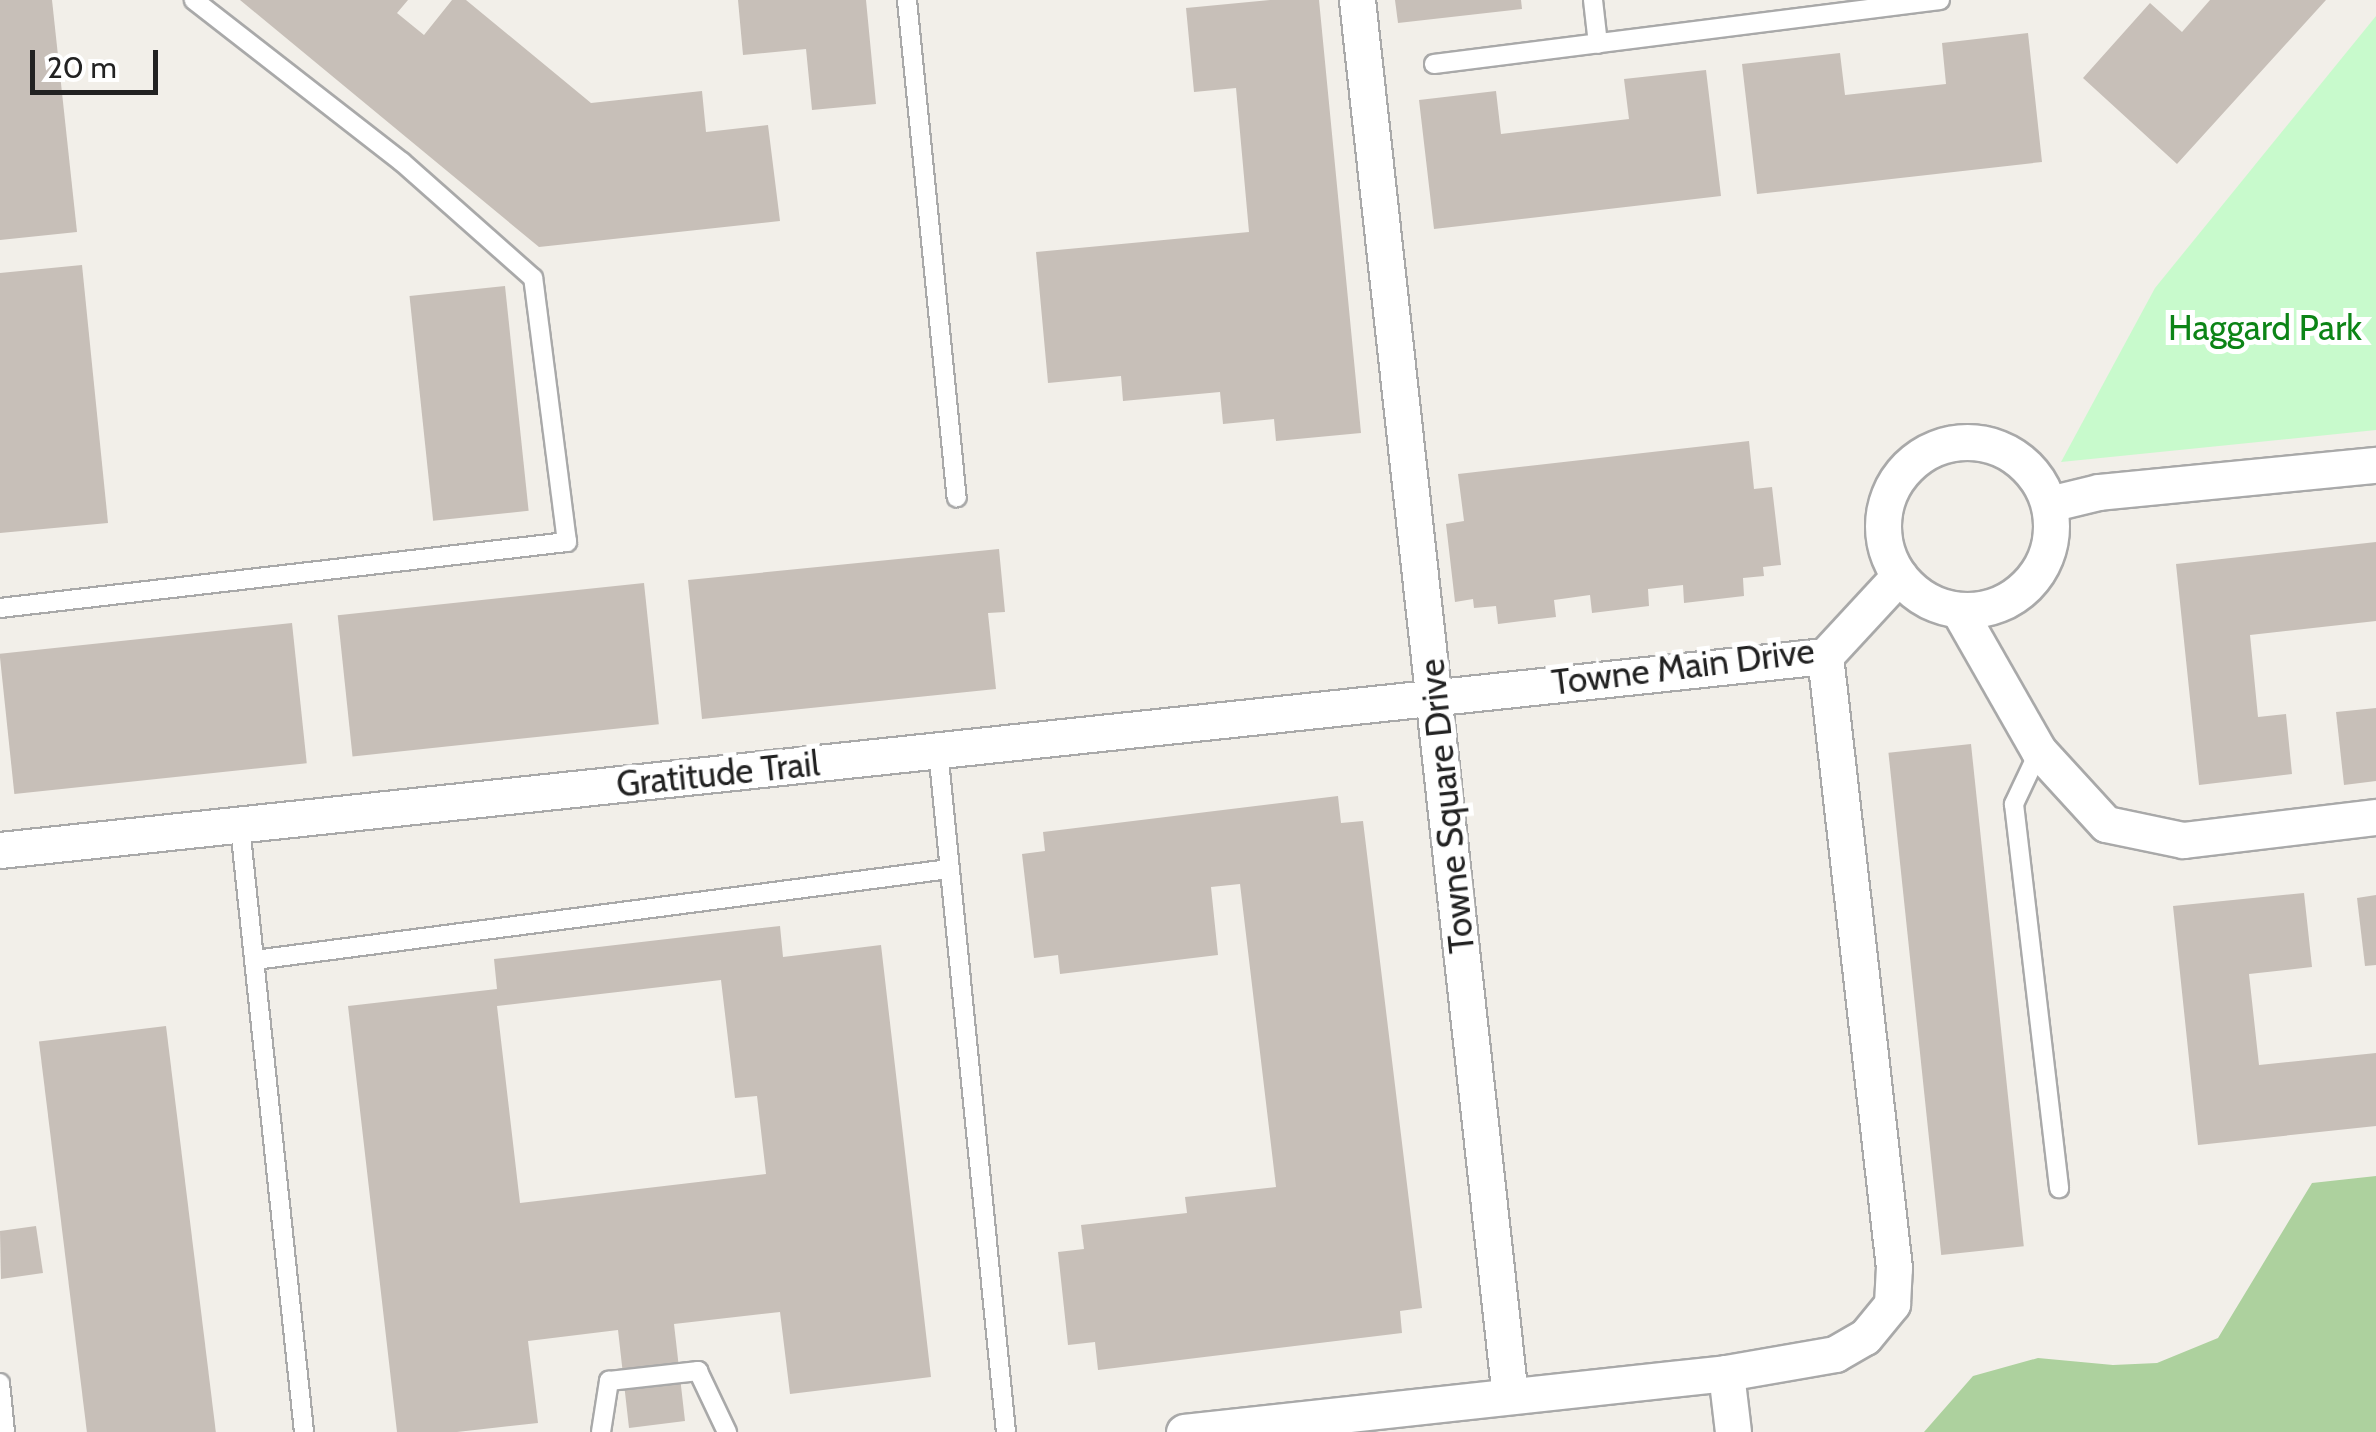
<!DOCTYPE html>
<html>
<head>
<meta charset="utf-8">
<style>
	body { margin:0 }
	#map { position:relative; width:2376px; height:1432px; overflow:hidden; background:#f2efe9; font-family:Cabin,sans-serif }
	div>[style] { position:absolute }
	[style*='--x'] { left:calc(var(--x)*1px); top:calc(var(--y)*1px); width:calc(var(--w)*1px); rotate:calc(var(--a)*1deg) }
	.forest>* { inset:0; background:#add19e }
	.park>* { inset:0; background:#c8facc }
	.building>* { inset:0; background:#c7bfb8; transform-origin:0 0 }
	.roads { filter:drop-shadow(2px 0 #a9a9a9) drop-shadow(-2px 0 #a9a9a9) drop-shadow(0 2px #a9a9a9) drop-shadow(0 -2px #a9a9a9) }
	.lane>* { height:18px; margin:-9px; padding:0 9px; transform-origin:9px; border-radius:9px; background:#fff }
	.street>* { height:35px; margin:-17.5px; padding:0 17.5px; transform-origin:17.5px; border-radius:17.5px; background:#fff }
	.street>.ring { margin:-17.5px; padding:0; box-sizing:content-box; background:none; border:35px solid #fff; border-radius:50% }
	span { translate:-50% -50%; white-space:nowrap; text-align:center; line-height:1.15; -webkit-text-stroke:10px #fff; paint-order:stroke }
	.park-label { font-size:35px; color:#0c8416 }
	.street-label { font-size:35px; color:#222 }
	.scale { position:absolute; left:30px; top:50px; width:128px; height:45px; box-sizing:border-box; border:5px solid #222; border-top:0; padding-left:12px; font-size:30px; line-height:35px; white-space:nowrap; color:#222; -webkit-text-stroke:8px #fff; paint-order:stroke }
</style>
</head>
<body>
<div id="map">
	<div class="forest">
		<div style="clip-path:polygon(2376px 1176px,2376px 1432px,1924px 1432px,1973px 1376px,2038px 1358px,2113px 1365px,2157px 1363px,2218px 1338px,2312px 1183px)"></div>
	</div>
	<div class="park">
		<div style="clip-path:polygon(2376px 16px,2376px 430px,2061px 462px,2155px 288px)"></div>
	</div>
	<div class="building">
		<div style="clip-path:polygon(0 0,52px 0,77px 232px,0 240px)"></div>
		<div style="clip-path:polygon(240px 0,408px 0,397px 13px,424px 35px,452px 0,466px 0,591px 103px,702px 91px,706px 132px,768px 125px,780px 221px,539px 247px)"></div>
		<div style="clip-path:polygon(738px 0,866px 0,876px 104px,812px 110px,806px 49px,743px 55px)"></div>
		<div style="clip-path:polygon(1270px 0,1319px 0,1361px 433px,1276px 441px,1274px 419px,1223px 424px,1220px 392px,1123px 401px,1121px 376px,1048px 383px,1036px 252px,1249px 232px,1236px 88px,1194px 92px,1186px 8px)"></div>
		<div style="clip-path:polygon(1395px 0,1521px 0,1522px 9px,1398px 23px)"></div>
		<div style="clip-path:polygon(2210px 0,2326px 0,2177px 164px,2083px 78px,2150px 3px,2182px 32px)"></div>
		<div style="clip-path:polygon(2028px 33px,2042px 162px,1757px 194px,1742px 64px,1840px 53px,1845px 95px,1946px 84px,1942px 43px)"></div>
		<div style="clip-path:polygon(1706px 70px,1721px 196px,1434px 229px,1419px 100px,1496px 91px,1501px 134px,1629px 119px,1624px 79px)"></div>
		<div style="clip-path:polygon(82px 265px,108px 523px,0 533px,0 273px)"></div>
		<div style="left:505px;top:286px;width:226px;height:96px;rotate:84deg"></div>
		<div style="clip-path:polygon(1749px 441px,1754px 489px,1772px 487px,1781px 565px,1763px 567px,1764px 576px,1743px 578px,1744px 596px,1684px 603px,1683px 585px,1648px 589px,1649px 606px,1592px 613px,1590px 595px,1554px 600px,1556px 617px,1498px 624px,1496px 606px,1474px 608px,1473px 599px,1455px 602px,1446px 524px,1464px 521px,1458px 474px)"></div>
		<div style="clip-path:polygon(2376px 542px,2376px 621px,2250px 635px,2258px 717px,2286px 714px,2292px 774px,2199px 785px,2176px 564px)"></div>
		<div style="clip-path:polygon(999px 549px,1005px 612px,988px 613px,996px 689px,702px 719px,688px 580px)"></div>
		<div style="left:644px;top:583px;width:142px;height:308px;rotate:84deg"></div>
		<div style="left:292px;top:623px;width:141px;height:294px;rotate:84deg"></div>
		<div style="clip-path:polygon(2376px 708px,2376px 781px,2344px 785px,2336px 712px)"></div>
		<div style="left:1971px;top:744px;width:505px;height:83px;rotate:84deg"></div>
		<div style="clip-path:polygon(1338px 796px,1341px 823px,1363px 821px,1422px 1308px,1400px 1311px,1402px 1333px,1098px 1370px,1095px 1342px,1068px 1345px,1058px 1252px,1084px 1249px,1081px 1225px,1187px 1213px,1185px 1197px,1276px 1187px,1240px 884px,1211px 887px,1218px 955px,1060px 974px,1058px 955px,1034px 958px,1022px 854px,1045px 851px,1043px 832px)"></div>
		<div style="clip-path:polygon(2304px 893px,2312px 967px,2249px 974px,2259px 1065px,2376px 1053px,2376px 1126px,2198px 1145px,2173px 906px)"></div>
		<div style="clip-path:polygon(2376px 895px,2376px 965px,2365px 966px,2357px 898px)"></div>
		<div style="clip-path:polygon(evenodd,780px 926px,783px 957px,881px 945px,931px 1377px,790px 1394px,780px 1312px,674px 1324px,685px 1421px,629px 1428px,618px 1330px,528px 1341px,538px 1423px,457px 1432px,397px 1432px,348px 1006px,497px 989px,494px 959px,780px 926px,721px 980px,735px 1098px,757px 1096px,766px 1174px,520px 1203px,497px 1006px,721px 980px)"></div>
		<div style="left:166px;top:1026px;width:409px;height:128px;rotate:83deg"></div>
		<div style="clip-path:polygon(36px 1226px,43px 1273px,1px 1279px,0 1231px)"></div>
	</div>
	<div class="roads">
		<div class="lane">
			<div style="--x:907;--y:0;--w:500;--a:84.3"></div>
			<div style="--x:1593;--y:0;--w:44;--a:83.5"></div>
			<div style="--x:1434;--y:64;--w:510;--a:-7.21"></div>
			<div style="--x:0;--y:608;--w:571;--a:-6.64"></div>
			<div style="--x:567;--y:542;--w:266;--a:-97.3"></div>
			<div style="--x:533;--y:278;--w:175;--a:-138.5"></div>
			<div style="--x:402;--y:162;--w:264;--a:-142.1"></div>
			<div style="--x:938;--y:750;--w:685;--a:84.31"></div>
			<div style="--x:2039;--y:751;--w:59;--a:115.3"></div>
			<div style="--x:2014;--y:804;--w:387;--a:83.3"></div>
			<div style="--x:240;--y:827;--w:608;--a:83.96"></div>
			<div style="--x:255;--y:960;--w:700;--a:-7.47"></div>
			<div style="--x:0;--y:1383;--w:49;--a:84.2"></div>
			<div style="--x:601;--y:1432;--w:52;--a:-81.1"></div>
			<div style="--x:609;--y:1381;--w:90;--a:-6.4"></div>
			<div style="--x:698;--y:1371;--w:68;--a:64.6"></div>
		</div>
		<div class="street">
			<div style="--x:1357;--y:0;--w:1404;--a:83.75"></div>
			<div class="ring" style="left:1883px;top:442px;width:133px;height:133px"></div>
			<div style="--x:2049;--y:504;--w:51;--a:-13.5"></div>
			<div style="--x:2099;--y:492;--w:278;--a:-5.6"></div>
			<div style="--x:1959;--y:611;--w:161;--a:60.3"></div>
			<div style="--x:2039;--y:751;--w:99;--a:47.5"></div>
			<div style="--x:2106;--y:824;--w:79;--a:11.7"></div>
			<div style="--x:2183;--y:840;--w:194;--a:-6.8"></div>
			<div style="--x:0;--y:850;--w:1835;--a:-6.07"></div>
			<div style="--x:1825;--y:656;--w:109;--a:-47.2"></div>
			<div style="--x:1726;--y:1373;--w:59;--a:83.2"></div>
			<div style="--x:1184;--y:1432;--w:545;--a:-6.21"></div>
			<div style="--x:1726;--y:1373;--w:111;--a:-9.9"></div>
			<div style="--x:1835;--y:1354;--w:34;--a:-30"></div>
			<div style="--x:1865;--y:1337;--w:43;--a:-50.7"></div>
			<div style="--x:1892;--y:1304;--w:36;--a:-87"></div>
			<div style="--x:1894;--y:1268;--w:616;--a:-96.43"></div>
		</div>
	</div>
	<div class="park-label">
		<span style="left:2265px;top:328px">Haggard Park</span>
	</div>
	<div class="street-label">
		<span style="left:1683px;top:667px;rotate:-7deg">Towne Main Drive</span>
		<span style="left:718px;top:774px;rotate:-6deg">Gratitude Trail</span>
		<span style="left:1447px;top:806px;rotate:-96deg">Towne Square Drive</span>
	</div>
	<div class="scale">20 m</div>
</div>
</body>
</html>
